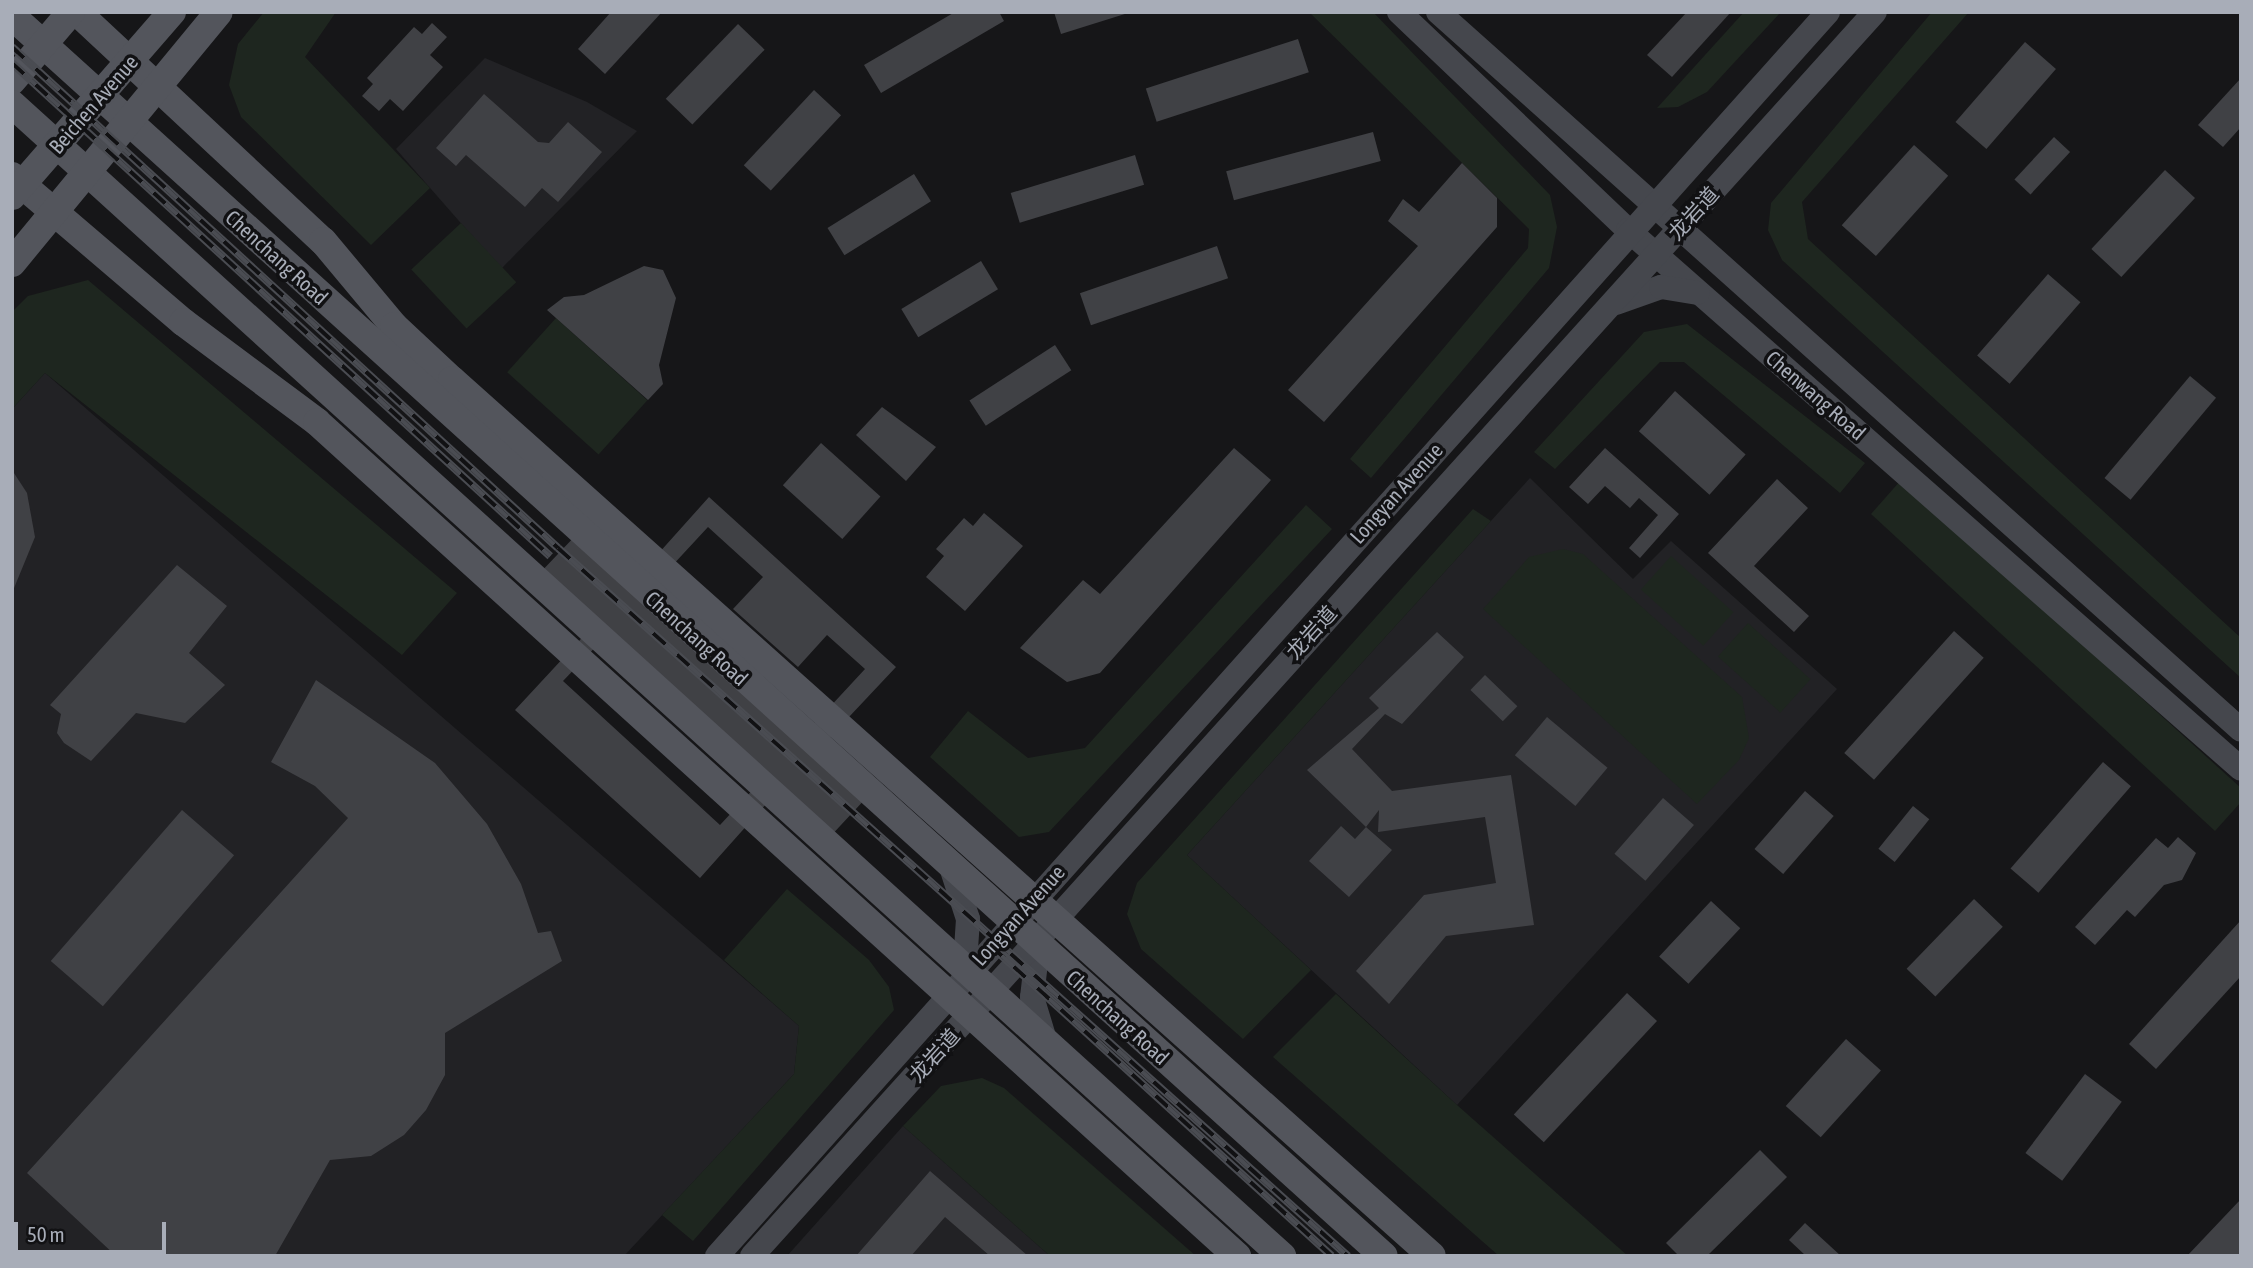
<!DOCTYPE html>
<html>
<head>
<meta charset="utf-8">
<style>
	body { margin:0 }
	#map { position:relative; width:2253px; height:1268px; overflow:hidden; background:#161618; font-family:"Asap Condensed","Noto Sans SC",sans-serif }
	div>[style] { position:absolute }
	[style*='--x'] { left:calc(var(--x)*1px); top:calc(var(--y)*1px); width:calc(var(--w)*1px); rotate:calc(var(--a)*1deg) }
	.built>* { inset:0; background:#222225 }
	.green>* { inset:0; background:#1e261f; transform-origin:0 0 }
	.building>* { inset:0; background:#404145; transform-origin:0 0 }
	.secondary>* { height:24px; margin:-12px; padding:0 12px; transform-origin:12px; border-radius:12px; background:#45474d }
	.primary>* { height:28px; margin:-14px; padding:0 14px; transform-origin:14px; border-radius:14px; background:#53555c }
	.rail>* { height:8px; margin-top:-4px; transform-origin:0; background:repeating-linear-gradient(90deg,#111113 0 16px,#4a4c52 0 32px); box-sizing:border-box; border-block:2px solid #4a4c52 }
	span { translate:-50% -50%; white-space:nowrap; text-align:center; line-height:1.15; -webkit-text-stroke:7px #111113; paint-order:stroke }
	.street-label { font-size:21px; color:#a8adb8 }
	.frame { position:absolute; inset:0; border:14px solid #a8adb8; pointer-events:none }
	.scale { position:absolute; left:14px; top:1222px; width:152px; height:32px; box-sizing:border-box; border:4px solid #a8adb8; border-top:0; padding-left:9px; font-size:21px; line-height:24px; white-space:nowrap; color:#a8adb8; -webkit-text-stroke:5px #111113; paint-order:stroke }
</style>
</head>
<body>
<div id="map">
	<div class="built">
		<div style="clip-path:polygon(485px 58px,587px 102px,637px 131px,501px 269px,396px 149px)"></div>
		<div style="clip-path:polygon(45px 373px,799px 1026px,794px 1074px,624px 1256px,12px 1256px,12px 409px)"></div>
		<div style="clip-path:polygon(1530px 478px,1633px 579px,1671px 541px,1837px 689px,1457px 1105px,1187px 855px)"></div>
		<div style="clip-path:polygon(903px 1126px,1050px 1256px,787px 1256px)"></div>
	</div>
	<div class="green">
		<div style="clip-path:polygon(264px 12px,336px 12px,305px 57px,430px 188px,371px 245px,241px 117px,229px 85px,238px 44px)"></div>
		<div style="clip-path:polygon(1309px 12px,1373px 12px,1550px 195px,1557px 227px,1549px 268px,1371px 478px,1350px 459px,1528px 248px,1529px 229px)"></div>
		<div style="clip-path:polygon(1744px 12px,1781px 12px,1707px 92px,1678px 107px,1657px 108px)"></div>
		<div style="clip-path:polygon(1932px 12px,1969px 12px,1802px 202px,1808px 239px,2241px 638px,2241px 678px,1782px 260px,1768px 230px,1771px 203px)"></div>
		<div style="left:461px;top:223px;width:81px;height:68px;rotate:47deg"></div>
		<div style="clip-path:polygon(88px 280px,457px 593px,402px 655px,45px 373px,12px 409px,12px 312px,28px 296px)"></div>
		<div style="left:556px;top:318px;width:123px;height:73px;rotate:42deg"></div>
		<div style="clip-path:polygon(1687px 324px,1865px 463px,1840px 493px,1684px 362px,1660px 362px,1555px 469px,1534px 452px,1644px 332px)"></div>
		<div style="clip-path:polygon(1901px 480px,2241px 788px,2241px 802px,2215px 831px,1871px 514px)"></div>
		<div style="clip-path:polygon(1306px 505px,1332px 529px,1049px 832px,1019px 837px,930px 757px,968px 711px,1028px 758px,1085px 748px)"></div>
		<div style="clip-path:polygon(1473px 509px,1491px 521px,1187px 855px,1311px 970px,1243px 1039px,1141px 949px,1127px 914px,1137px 883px)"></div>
		<div style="clip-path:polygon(1563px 549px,1583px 554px,1742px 697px,1749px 738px,1739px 760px,1697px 804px,1483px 609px,1529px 557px)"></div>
		<div style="left:1671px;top:556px;width:84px;height:45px;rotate:42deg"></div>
		<div style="left:1748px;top:623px;width:84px;height:45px;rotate:42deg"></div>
		<div style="clip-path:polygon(787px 889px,869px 960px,889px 987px,894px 1010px,693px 1241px,662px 1215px,794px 1074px,799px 1026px,724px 960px)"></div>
		<div style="clip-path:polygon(1336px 994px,1457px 1105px,1628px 1256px,1499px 1256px,1273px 1057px)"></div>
		<div style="clip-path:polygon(982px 1078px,1004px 1088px,1196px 1256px,1050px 1256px,903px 1126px,941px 1086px)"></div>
	</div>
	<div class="building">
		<div style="clip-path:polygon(611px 12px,662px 12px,605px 74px,578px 49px)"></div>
		<div style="clip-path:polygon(955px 12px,999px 12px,1004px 21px,881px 93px,864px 65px)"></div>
		<div style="clip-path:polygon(1054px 12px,1128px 12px,1128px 13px,1061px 34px)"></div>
		<div style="clip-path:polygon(1687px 12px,1731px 12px,1672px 77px,1647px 55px)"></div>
		<div style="clip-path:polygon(432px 23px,447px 37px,430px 55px,443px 67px,403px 111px,390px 99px,379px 111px,362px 96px,373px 84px,367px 78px,414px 27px,422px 34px)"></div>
		<div style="left:738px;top:24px;width:37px;height:104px;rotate:44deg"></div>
		<div style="left:1298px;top:39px;width:35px;height:160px;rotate:72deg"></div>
		<div style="left:2025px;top:42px;width:41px;height:106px;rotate:41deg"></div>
		<div style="clip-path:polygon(2241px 78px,2241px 127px,2223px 147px,2198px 125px)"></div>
		<div style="left:814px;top:90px;width:37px;height:103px;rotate:43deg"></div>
		<div style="clip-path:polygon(484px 94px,538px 142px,549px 143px,568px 122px,602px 152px,558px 202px,542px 188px,525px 207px,466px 155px,456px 166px,436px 148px)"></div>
		<div style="left:1373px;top:132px;width:30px;height:152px;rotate:75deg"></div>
		<div style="left:2054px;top:137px;width:22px;height:58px;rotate:43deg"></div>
		<div style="left:1914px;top:145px;width:46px;height:108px;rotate:42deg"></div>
		<div style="left:1135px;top:155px;width:31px;height:130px;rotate:73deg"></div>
		<div style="clip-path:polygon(1462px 163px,1497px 198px,1497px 227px,1324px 422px,1288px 390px,1418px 246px,1388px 221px,1403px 199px,1419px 212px)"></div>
		<div style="left:2165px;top:170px;width:41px;height:108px;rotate:43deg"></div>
		<div style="left:914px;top:174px;width:32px;height:102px;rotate:58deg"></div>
		<div style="left:1217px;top:246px;width:34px;height:145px;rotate:71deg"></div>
		<div style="left:981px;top:261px;width:33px;height:93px;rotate:59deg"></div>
		<div style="clip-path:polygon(644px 266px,663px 270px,676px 298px,659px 365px,663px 384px,648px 400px,547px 310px,564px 297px,584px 295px)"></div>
		<div style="left:2048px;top:274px;width:43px;height:108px;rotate:41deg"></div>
		<div style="left:1055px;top:345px;width:30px;height:102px;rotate:57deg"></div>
		<div style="left:2190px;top:376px;width:34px;height:133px;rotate:40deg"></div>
		<div style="left:1675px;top:391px;width:95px;height:54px;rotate:42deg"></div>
		<div style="clip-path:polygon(882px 407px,936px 447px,906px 481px,856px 435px)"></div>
		<div style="left:821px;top:443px;width:80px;height:57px;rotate:42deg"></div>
		<div style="clip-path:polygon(1234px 448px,1271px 480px,1100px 673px,1067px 682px,1020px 648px,1083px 580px,1100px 594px)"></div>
		<div style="clip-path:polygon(1605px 448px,1679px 514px,1640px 558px,1629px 548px,1658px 515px,1639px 498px,1630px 508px,1605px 486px,1588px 504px,1569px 487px)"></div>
		<div style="clip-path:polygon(12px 470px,27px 493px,35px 537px,12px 593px)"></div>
		<div style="clip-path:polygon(1777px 479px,1808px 508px,1754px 566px,1809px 616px,1794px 632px,1708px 553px)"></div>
		<div style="clip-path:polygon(evenodd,709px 497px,896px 667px,817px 751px,868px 796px,827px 840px,775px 794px,700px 878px,515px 710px,592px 627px,537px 576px,578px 533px,632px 583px,709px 497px,708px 527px,763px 577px,733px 609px,798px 667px,827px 635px,865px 669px,802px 737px,645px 595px,708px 527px,709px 497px,604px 638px,760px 782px,720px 825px,563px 681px,604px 638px)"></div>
		<div style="clip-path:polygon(984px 513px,1023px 546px,965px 611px,926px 577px,944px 556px,936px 549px,964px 518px,973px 526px)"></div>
		<div style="clip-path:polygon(177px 565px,227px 606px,189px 653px,225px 685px,185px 723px,136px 713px,91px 761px,64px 743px,57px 733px,61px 714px,50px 705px)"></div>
		<div style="left:1954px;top:631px;width:40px;height:164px;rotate:42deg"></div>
		<div style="clip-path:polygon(1437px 632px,1464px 657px,1402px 724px,1385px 714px,1352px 749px,1392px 791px,1511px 775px,1534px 925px,1446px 936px,1389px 1004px,1356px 971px,1424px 895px,1496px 883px,1485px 817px,1378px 832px,1379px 810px,1366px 827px,1307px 770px,1379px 708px,1369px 698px)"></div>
		<div style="left:1485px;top:675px;width:45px;height:21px;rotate:44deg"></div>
		<div style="clip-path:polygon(316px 680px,435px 763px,487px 824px,521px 884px,538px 933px,551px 931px,562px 961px,445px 1033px,445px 1075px,426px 1110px,404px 1135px,371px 1156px,330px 1160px,275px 1256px,116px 1256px,27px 1173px,348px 818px,315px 786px,271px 762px)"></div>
		<div style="left:1547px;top:717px;width:79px;height:50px;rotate:40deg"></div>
		<div style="left:2103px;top:762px;width:37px;height:141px;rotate:41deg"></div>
		<div style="left:1805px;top:791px;width:38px;height:77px;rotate:41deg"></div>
		<div style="left:1663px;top:798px;width:41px;height:74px;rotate:41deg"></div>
		<div style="left:1913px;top:806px;width:21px;height:55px;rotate:39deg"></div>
		<div style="left:182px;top:810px;width:69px;height:200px;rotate:41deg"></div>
		<div style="clip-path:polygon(1341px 826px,1355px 839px,1366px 827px,1392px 850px,1349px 897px,1309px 861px)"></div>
		<div style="clip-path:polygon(2178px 837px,2196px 853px,2182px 880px,2164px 885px,2135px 917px,2127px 910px,2095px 945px,2075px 927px,2156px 838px,2168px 848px)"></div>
		<div style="left:1974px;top:899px;width:40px;height:97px;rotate:44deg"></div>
		<div style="left:1711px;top:901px;width:40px;height:76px;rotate:43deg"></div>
		<div style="clip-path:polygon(2241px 920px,2241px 976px,2156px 1069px,2129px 1044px)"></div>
		<div style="left:1627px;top:993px;width:41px;height:166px;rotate:43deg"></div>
		<div style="left:1846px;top:1039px;width:47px;height:90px;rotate:42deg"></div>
		<div style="left:2085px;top:1074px;width:46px;height:99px;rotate:37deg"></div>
		<div style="clip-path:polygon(1760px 1150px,1787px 1177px,1707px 1256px,1679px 1256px,1666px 1243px)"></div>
		<div style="clip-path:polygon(930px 1171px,1028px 1256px,990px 1256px,945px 1217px,911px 1256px,856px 1256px)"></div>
		<div style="clip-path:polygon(2241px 1199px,2241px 1256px,2187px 1256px)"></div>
		<div style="clip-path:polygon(1805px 1223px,1841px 1256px,1806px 1256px,1789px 1240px)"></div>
	</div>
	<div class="secondary">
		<div style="--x:1399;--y:12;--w:316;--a:43.6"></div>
		<div style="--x:1628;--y:230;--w:816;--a:41.32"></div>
		<div style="--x:1438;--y:12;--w:1077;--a:41.8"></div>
		<div style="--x:1616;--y:303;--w:48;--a:-19.6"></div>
		<div style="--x:1661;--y:287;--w:37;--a:9"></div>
		<div style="--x:951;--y:867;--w:55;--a:71.9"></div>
		<div style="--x:968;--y:919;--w:60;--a:93.8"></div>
		<div style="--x:1039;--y:936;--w:61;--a:96.5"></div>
		<div style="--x:1032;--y:997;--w:48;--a:73.1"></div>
		<div style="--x:717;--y:1256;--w:1668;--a:-48.23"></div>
		<div style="--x:752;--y:1256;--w:1676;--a:-47.93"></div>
	</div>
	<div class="primary">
		<div style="--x:77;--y:12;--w:336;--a:43"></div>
		<div style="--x:323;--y:241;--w:111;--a:50.1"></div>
		<div style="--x:394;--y:326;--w:79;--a:43"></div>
		<div style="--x:452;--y:380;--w:1314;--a:41.79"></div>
		<div style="--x:12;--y:16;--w:1849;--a:42.11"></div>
		<div style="--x:12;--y:81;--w:91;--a:-49.5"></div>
		<div style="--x:12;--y:104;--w:1715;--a:42.21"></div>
		<div style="--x:12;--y:176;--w:225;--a:40.5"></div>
		<div style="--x:183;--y:322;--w:167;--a:36.7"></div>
		<div style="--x:317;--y:422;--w:1242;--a:42.19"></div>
		<div style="--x:12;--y:196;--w:244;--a:-49"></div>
		<div style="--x:12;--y:263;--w:325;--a:-50.5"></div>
	</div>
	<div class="rail">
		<div style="--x:12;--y:47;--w:741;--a:42.54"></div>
		<div style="--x:558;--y:548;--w:1061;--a:41.87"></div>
		<div style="--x:12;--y:63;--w:730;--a:42.5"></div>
		<div style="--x:990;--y:945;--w:462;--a:42.3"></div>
	</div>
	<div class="street-label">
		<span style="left:93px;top:104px;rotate:-49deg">Beichen Avenue</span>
		<span style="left:1693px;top:213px;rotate:-48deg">龙岩道</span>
		<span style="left:277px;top:257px;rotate:42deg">Chenchang Road</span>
		<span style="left:1816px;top:395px;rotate:41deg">Chenwang Road</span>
		<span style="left:1396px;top:493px;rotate:-48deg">Longyan Avenue</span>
		<span style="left:1311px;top:632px;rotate:-48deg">龙岩道</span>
		<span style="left:697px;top:638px;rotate:42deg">Chenchang Road</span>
		<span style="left:1018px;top:915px;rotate:-48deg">Longyan Avenue</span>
		<span style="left:1118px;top:1017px;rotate:42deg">Chenchang Road</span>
		<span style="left:934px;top:1055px;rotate:-48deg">龙岩道</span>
	</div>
	<div class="frame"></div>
	<div class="scale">50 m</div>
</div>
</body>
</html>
